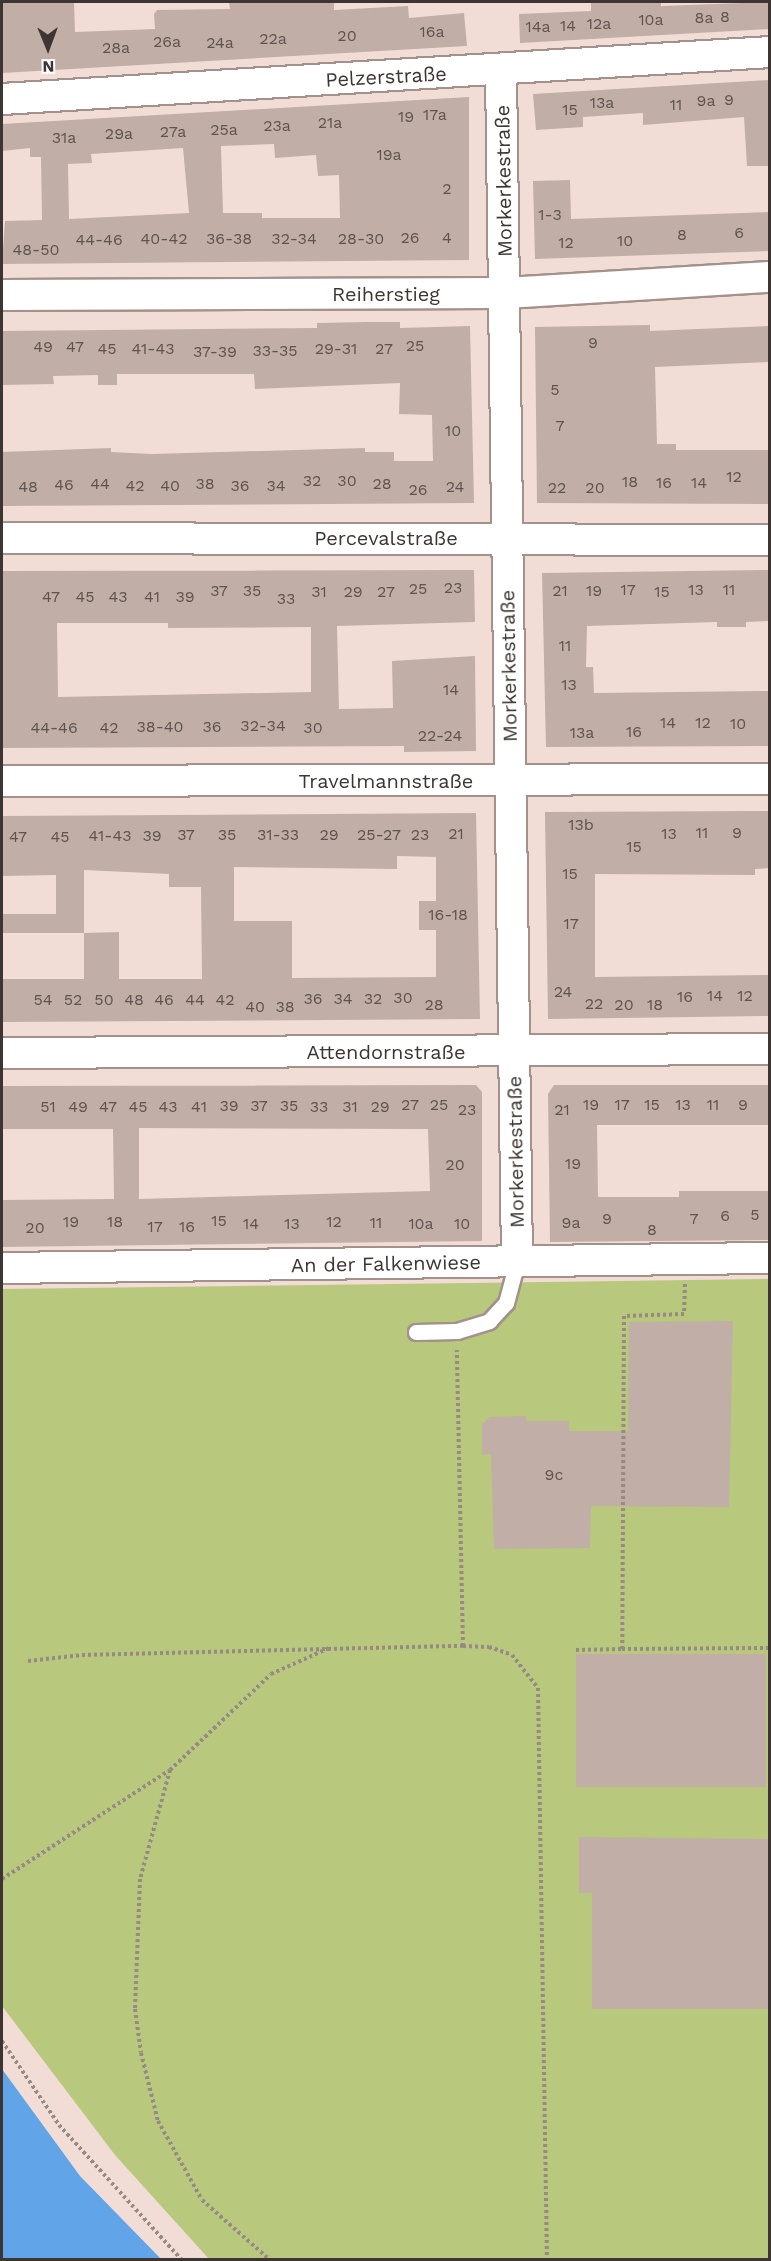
<!DOCTYPE html>
<html>
<head>
<meta charset="utf-8">
<style>
	body { margin:0 }
	#map { position:relative; width:771px; height:2261px; overflow:hidden; background:#f2ddd6; font-family:"Work Sans",sans-serif }
	div>[style] { position:absolute }
	[style*='--x'] { left:calc(var(--x)*1px); top:calc(var(--y)*1px); width:calc(var(--w)*1px); rotate:calc(var(--a)*1deg) }
	.green>* { inset:0; background:#b8c87c }
	.water>* { inset:0; background:#61a4e7 }
	.building>* { inset:0; background:#c1aea7; transform-origin:0 0 }
	.path>* { height:4px; margin-top:-2px; transform-origin:0; background:repeating-linear-gradient(90deg,#978984 0 3px,transparent 0 6px) }
	.roads { filter:drop-shadow(2px 0 #a3918a) drop-shadow(-2px 0 #a3918a) drop-shadow(0 2px #a3918a) drop-shadow(0 -2px #a3918a) }
	.lane>* { height:15px; margin:-7.5px; padding:0 7.5px; transform-origin:7.5px; border-radius:7.5px; background:#fff }
	.street>* { height:30px; margin:-15px; padding:0 15px; transform-origin:15px; border-radius:15px; background:#fff }
	span { translate:-50% -50%; white-space:nowrap; text-align:center; line-height:1.15; -webkit-text-stroke:5px #fff; paint-order:stroke }
	.number-label { font-size:16px; color:#5e534f }
	.number-label span { -webkit-text-stroke-width:0 }
	.street-label { font-size:20px; color:#3d3532 }
	.frame { position:absolute; inset:0; border:3px solid #3d3532; pointer-events:none }
	.north { position:absolute; left:18px; top:18px; width:60px; height:60px; -webkit-text-stroke:4px #fff; paint-order:stroke; rotate:179deg; font-size:16px; font-weight:700; line-height:24px; text-align:center; color:#3d3532 }
	.north::after { content:''; display:block; margin:auto; width:21px; height:27px; background:#3d3532; clip-path:polygon(50% 0,100% 100%,50% 72%,0 100%) }
</style>
</head>
<body>
<div id="map">
	<div class="green">
		<div style="clip-path:polygon(769px 1279px,769px 2259px,209px 2259px,115px 2155px,2px 2006px,2px 1289px)"></div>
	</div>
	<div class="water">
		<div style="clip-path:polygon(2px 2069px,80px 2176px,161px 2259px,2px 2259px)"></div>
	</div>
	<div class="building">
		<div style="clip-path:polygon(2px 2px,74px 2px,75px 32px,155px 29px,154px 14px,157px 10px,230px 9px,229px 2px,334px 2px,334px 10px,408px 6px,409px 18px,464px 13px,467px 46px,2px 73px)"></div>
		<div style="clip-path:polygon(591px 2px,661px 2px,661px 6px,770px 2px,770px 29px,520px 43px,519px 14px,591px 11px)"></div>
		<div style="clip-path:polygon(770px 80px,770px 166px,747px 166px,744px 117px,643px 125px,643px 113px,583px 117px,583px 127px,536px 130px,533px 94px)"></div>
		<div style="clip-path:polygon(evenodd,469px 97px,469px 260px,2px 264px,5px 221px,42px 220px,41px 157px,30px 157px,30px 148px,2px 151px,2px 124px,469px 97px,274px 144px,275px 158px,316px 155px,318px 176px,339px 175px,340px 218px,262px 218px,262px 213px,223px 213px,221px 146px,274px 144px,469px 97px,183px 148px,189px 213px,69px 219px,68px 164px,92px 163px,91px 154px,183px 148px)"></div>
		<div style="clip-path:polygon(570px 180px,571px 219px,770px 212px,770px 251px,535px 259px,533px 181px)"></div>
		<div style="clip-path:polygon(367px 322px,400px 322px,400px 328px,470px 326px,474px 503px,2px 506px,2px 452px,111px 448px,111px 452px,152px 454px,365px 448px,365px 452px,394px 452px,394px 461px,433px 461px,432px 415px,399px 414px,400px 383px,255px 389px,254px 374px,117px 374px,117px 385px,98px 385px,98px 375px,53px 376px,54px 384px,2px 385px,2px 331px,317px 328px,317px 323px)"></div>
		<div style="clip-path:polygon(650px 325px,650px 331px,770px 326px,770px 362px,655px 367px,657px 444px,676px 444px,676px 450px,770px 450px,770px 504px,537px 503px,535px 327px)"></div>
		<div style="clip-path:polygon(evenodd,474px 570px,475px 622px,337px 626px,339px 709px,393px 708px,392px 661px,475px 656px,476px 751px,404px 752px,404px 746px,2px 748px,2px 571px,474px 570px,57px 623px,168px 623px,168px 628px,311px 627px,311px 692px,58px 697px,57px 623px)"></div>
		<div style="clip-path:polygon(770px 570px,770px 621px,746px 622px,746px 627px,717px 627px,717px 622px,587px 626px,586px 667px,593px 667px,594px 693px,770px 691px,770px 746px,546px 747px,542px 573px)"></div>
		<div style="clip-path:polygon(770px 811px,770px 868px,755px 869px,755px 875px,595px 874px,595px 977px,770px 975px,770px 1016px,548px 1019px,545px 812px)"></div>
		<div style="clip-path:polygon(evenodd,476px 813px,480px 1019px,2px 1022px,2px 979px,84px 979px,84px 933px,2px 933px,2px 914px,56px 914px,56px 875px,2px 876px,2px 816px,476px 813px,397px 856px,436px 857px,436px 901px,419px 901px,419px 930px,436px 930px,436px 977px,292px 978px,292px 921px,234px 921px,234px 867px,397px 869px,397px 856px,476px 813px,84px 870px,169px 874px,169px 887px,201px 887px,202px 979px,119px 979px,119px 932px,84px 933px,84px 870px)"></div>
		<div style="clip-path:polygon(evenodd,476px 1085px,482px 1092px,482px 1241px,2px 1247px,2px 1200px,114px 1199px,113px 1129px,2px 1129px,2px 1086px,476px 1085px,139px 1128px,428px 1129px,430px 1191px,139px 1199px,139px 1128px)"></div>
		<div style="clip-path:polygon(554px 1085px,770px 1085px,770px 1125px,597px 1125px,598px 1197px,679px 1197px,679px 1191px,770px 1191px,770px 1240px,550px 1242px,548px 1094px)"></div>
		<div style="clip-path:polygon(733px 1321px,729px 1507px,591px 1506px,590px 1548px,494px 1549px,491px 1454px,482px 1455px,482px 1424px,490px 1417px,526px 1416px,526px 1421px,569px 1421px,569px 1431px,628px 1431px,629px 1322px)"></div>
		<div style="left:766px;top:1654px;width:133px;height:190px;rotate:90deg"></div>
		<div style="clip-path:polygon(579px 1837px,770px 1839px,770px 2009px,592px 2009px,592px 1893px,579px 1893px)"></div>
	</div>
	<div class="path">
		<div style="--x:685;--y:1284;--w:30;--a:92"></div>
		<div style="--x:684;--y:1314;--w:60;--a:178.1"></div>
		<div style="--x:624;--y:1316;--w:333;--a:90.3"></div>
		<div style="--x:622;--y:1649;--w:148;--a:-0.4"></div>
		<div style="--x:463;--y:1646;--w:26;--a:2"></div>
		<div style="--x:489;--y:1647;--w:24;--a:19"></div>
		<div style="--x:512;--y:1655;--w:42;--a:51.8"></div>
		<div style="--x:538;--y:1688;--w:572;--a:89.1"></div>
		<div style="--x:576;--y:1650;--w:46;--a:-1.2"></div>
		<div style="--x:28;--y:1661;--w:54;--a:-6.3"></div>
		<div style="--x:82;--y:1655;--w:381;--a:-1.4"></div>
		<div style="--x:463;--y:1646;--w:296;--a:-91.2"></div>
		<div style="--x:170;--y:1770;--w:113;--a:105.4"></div>
		<div style="--x:140;--y:1879;--w:130;--a:92.2"></div>
		<div style="--x:135;--y:2009;--w:44;--a:82.2"></div>
		<div style="--x:141;--y:2053;--w:70;--a:76"></div>
		<div style="--x:158;--y:2121;--w:90;--a:60.9"></div>
		<div style="--x:202;--y:2200;--w:91;--a:41.4"></div>
		<div style="--x:2;--y:1879;--w:200;--a:-33"></div>
		<div style="--x:170;--y:1770;--w:139;--a:-43.5"></div>
		<div style="--x:271;--y:1674;--w:64;--a:-24.1"></div>
		<div style="--x:2;--y:2041;--w:102;--a:55.8"></div>
		<div style="--x:59;--y:2125;--w:183;--a:47.7"></div>
	</div>
	<div class="roads">
		<div class="lane">
			<div style="--x:416;--y:1332;--w:41;--a:-1.4"></div>
			<div style="--x:457;--y:1331;--w:34;--a:-17"></div>
			<div style="--x:489;--y:1321;--w:25;--a:-47"></div>
			<div style="--x:506;--y:1303;--w:42;--a:-75"></div>
		</div>
		<div class="street">
			<div style="--x:501;--y:71;--w:1191;--a:89.23"></div>
			<div style="--x:2;--y:99;--w:769;--a:-3.5"></div>
			<div style="--x:2;--y:295;--w:504;--a:-0.23"></div>
			<div style="--x:506;--y:293;--w:264;--a:-3.5"></div>
			<div style="--x:2;--y:538;--w:768;--a:0.15"></div>
			<div style="--x:2;--y:781;--w:768;--a:-0.15"></div>
			<div style="--x:2;--y:1053;--w:768;--a:-0.3"></div>
			<div style="--x:2;--y:1268;--w:768;--a:-0.75"></div>
		</div>
	</div>
	<div class="number-label">
		<span style="left:725px;top:17px">8</span>
		<span style="left:704px;top:18px">8a</span>
		<span style="left:651px;top:20px">10a</span>
		<span style="left:599px;top:24px">12a</span>
		<span style="left:568px;top:26px">14</span>
		<span style="left:538px;top:27px">14a</span>
		<span style="left:432px;top:32px">16a</span>
		<span style="left:347px;top:36px">20</span>
		<span style="left:273px;top:39px">22a</span>
		<span style="left:167px;top:42px">26a</span>
		<span style="left:220px;top:43px">24a</span>
		<span style="left:116px;top:48px">28a</span>
		<span style="left:729px;top:100px">9</span>
		<span style="left:706px;top:101px">9a</span>
		<span style="left:602px;top:103px">13a</span>
		<span style="left:676px;top:105px">11</span>
		<span style="left:570px;top:110px">15</span>
		<span style="left:435px;top:115px">17a</span>
		<span style="left:406px;top:117px">19</span>
		<span style="left:330px;top:123px">21a</span>
		<span style="left:277px;top:126px">23a</span>
		<span style="left:224px;top:130px">25a</span>
		<span style="left:173px;top:132px">27a</span>
		<span style="left:119px;top:134px">29a</span>
		<span style="left:64px;top:138px">31a</span>
		<span style="left:389px;top:155px">19a</span>
		<span style="left:447px;top:189px">2</span>
		<span style="left:550px;top:215px">1-3</span>
		<span style="left:739px;top:233px">6</span>
		<span style="left:682px;top:235px">8</span>
		<span style="left:410px;top:238px">26</span>
		<span style="left:447px;top:238px">4</span>
		<span style="left:164px;top:239px">40-42</span>
		<span style="left:229px;top:239px">36-38</span>
		<span style="left:294px;top:239px">32-34</span>
		<span style="left:361px;top:239px">28-30</span>
		<span style="left:99px;top:240px">44-46</span>
		<span style="left:625px;top:241px">10</span>
		<span style="left:566px;top:243px">12</span>
		<span style="left:36px;top:250px">48-50</span>
		<span style="left:593px;top:343px">9</span>
		<span style="left:415px;top:346px">25</span>
		<span style="left:43px;top:347px">49</span>
		<span style="left:75px;top:347px">47</span>
		<span style="left:107px;top:349px">45</span>
		<span style="left:153px;top:349px">41-43</span>
		<span style="left:336px;top:349px">29-31</span>
		<span style="left:384px;top:349px">27</span>
		<span style="left:275px;top:351px">33-35</span>
		<span style="left:215px;top:352px">37-39</span>
		<span style="left:555px;top:390px">5</span>
		<span style="left:560px;top:426px">7</span>
		<span style="left:453px;top:431px">10</span>
		<span style="left:734px;top:477px">12</span>
		<span style="left:312px;top:481px">32</span>
		<span style="left:347px;top:481px">30</span>
		<span style="left:630px;top:482px">18</span>
		<span style="left:664px;top:483px">16</span>
		<span style="left:699px;top:483px">14</span>
		<span style="left:100px;top:484px">44</span>
		<span style="left:205px;top:484px">38</span>
		<span style="left:382px;top:484px">28</span>
		<span style="left:64px;top:485px">46</span>
		<span style="left:135px;top:486px">42</span>
		<span style="left:170px;top:486px">40</span>
		<span style="left:240px;top:486px">36</span>
		<span style="left:276px;top:486px">34</span>
		<span style="left:28px;top:487px">48</span>
		<span style="left:455px;top:487px">24</span>
		<span style="left:557px;top:488px">22</span>
		<span style="left:595px;top:488px">20</span>
		<span style="left:418px;top:490px">26</span>
		<span style="left:453px;top:588px">23</span>
		<span style="left:418px;top:589px">25</span>
		<span style="left:628px;top:590px">17</span>
		<span style="left:696px;top:590px">13</span>
		<span style="left:729px;top:590px">11</span>
		<span style="left:219px;top:591px">37</span>
		<span style="left:252px;top:591px">35</span>
		<span style="left:560px;top:591px">21</span>
		<span style="left:594px;top:591px">19</span>
		<span style="left:319px;top:592px">31</span>
		<span style="left:353px;top:592px">29</span>
		<span style="left:386px;top:592px">27</span>
		<span style="left:662px;top:592px">15</span>
		<span style="left:51px;top:597px">47</span>
		<span style="left:85px;top:597px">45</span>
		<span style="left:118px;top:597px">43</span>
		<span style="left:152px;top:597px">41</span>
		<span style="left:185px;top:597px">39</span>
		<span style="left:286px;top:599px">33</span>
		<span style="left:565px;top:646px">11</span>
		<span style="left:569px;top:685px">13</span>
		<span style="left:451px;top:690px">14</span>
		<span style="left:668px;top:723px">14</span>
		<span style="left:703px;top:723px">12</span>
		<span style="left:738px;top:724px">10</span>
		<span style="left:263px;top:726px">32-34</span>
		<span style="left:160px;top:727px">38-40</span>
		<span style="left:212px;top:727px">36</span>
		<span style="left:54px;top:728px">44-46</span>
		<span style="left:109px;top:728px">42</span>
		<span style="left:313px;top:728px">30</span>
		<span style="left:634px;top:732px">16</span>
		<span style="left:582px;top:733px">13a</span>
		<span style="left:440px;top:736px">22-24</span>
		<span style="left:581px;top:825px">13b</span>
		<span style="left:702px;top:833px">11</span>
		<span style="left:737px;top:833px">9</span>
		<span style="left:456px;top:834px">21</span>
		<span style="left:669px;top:834px">13</span>
		<span style="left:186px;top:835px">37</span>
		<span style="left:227px;top:835px">35</span>
		<span style="left:278px;top:835px">31-33</span>
		<span style="left:329px;top:835px">29</span>
		<span style="left:379px;top:835px">25-27</span>
		<span style="left:420px;top:835px">23</span>
		<span style="left:110px;top:836px">41-43</span>
		<span style="left:152px;top:836px">39</span>
		<span style="left:18px;top:837px">47</span>
		<span style="left:60px;top:837px">45</span>
		<span style="left:634px;top:847px">15</span>
		<span style="left:570px;top:874px">15</span>
		<span style="left:448px;top:915px">16-18</span>
		<span style="left:571px;top:924px">17</span>
		<span style="left:563px;top:992px">24</span>
		<span style="left:715px;top:996px">14</span>
		<span style="left:745px;top:996px">12</span>
		<span style="left:685px;top:997px">16</span>
		<span style="left:403px;top:998px">30</span>
		<span style="left:313px;top:999px">36</span>
		<span style="left:343px;top:999px">34</span>
		<span style="left:373px;top:999px">32</span>
		<span style="left:43px;top:1000px">54</span>
		<span style="left:73px;top:1000px">52</span>
		<span style="left:104px;top:1000px">50</span>
		<span style="left:134px;top:1000px">48</span>
		<span style="left:164px;top:1000px">46</span>
		<span style="left:195px;top:1000px">44</span>
		<span style="left:225px;top:1000px">42</span>
		<span style="left:594px;top:1004px">22</span>
		<span style="left:434px;top:1005px">28</span>
		<span style="left:624px;top:1005px">20</span>
		<span style="left:655px;top:1005px">18</span>
		<span style="left:255px;top:1007px">40</span>
		<span style="left:285px;top:1007px">38</span>
		<span style="left:410px;top:1105px">27</span>
		<span style="left:439px;top:1105px">25</span>
		<span style="left:591px;top:1105px">19</span>
		<span style="left:622px;top:1105px">17</span>
		<span style="left:652px;top:1105px">15</span>
		<span style="left:683px;top:1105px">13</span>
		<span style="left:713px;top:1105px">11</span>
		<span style="left:743px;top:1105px">9</span>
		<span style="left:229px;top:1106px">39</span>
		<span style="left:259px;top:1106px">37</span>
		<span style="left:289px;top:1106px">35</span>
		<span style="left:48px;top:1107px">51</span>
		<span style="left:78px;top:1107px">49</span>
		<span style="left:108px;top:1107px">47</span>
		<span style="left:138px;top:1107px">45</span>
		<span style="left:168px;top:1107px">43</span>
		<span style="left:199px;top:1107px">41</span>
		<span style="left:319px;top:1107px">33</span>
		<span style="left:350px;top:1107px">31</span>
		<span style="left:380px;top:1107px">29</span>
		<span style="left:467px;top:1110px">23</span>
		<span style="left:562px;top:1110px">21</span>
		<span style="left:573px;top:1164px">19</span>
		<span style="left:455px;top:1165px">20</span>
		<span style="left:755px;top:1215px">5</span>
		<span style="left:725px;top:1216px">6</span>
		<span style="left:607px;top:1219px">9</span>
		<span style="left:694px;top:1219px">7</span>
		<span style="left:219px;top:1221px">15</span>
		<span style="left:71px;top:1222px">19</span>
		<span style="left:115px;top:1222px">18</span>
		<span style="left:334px;top:1222px">12</span>
		<span style="left:376px;top:1223px">11</span>
		<span style="left:571px;top:1223px">9a</span>
		<span style="left:251px;top:1224px">14</span>
		<span style="left:292px;top:1224px">13</span>
		<span style="left:421px;top:1224px">10a</span>
		<span style="left:462px;top:1224px">10</span>
		<span style="left:155px;top:1227px">17</span>
		<span style="left:187px;top:1227px">16</span>
		<span style="left:35px;top:1228px">20</span>
		<span style="left:652px;top:1230px">8</span>
		<span style="left:554px;top:1475px">9c</span>
	</div>
	<div class="street-label">
		<span style="left:386px;top:77px;rotate:-3deg">Pelzerstraße</span>
		<span style="left:504px;top:181px;rotate:-91deg">Morkerkestraße</span>
		<span style="left:386px;top:294px">Reiherstieg</span>
		<span style="left:386px;top:538px">Percevalstraße</span>
		<span style="left:509px;top:666px;rotate:-91deg">Morkerkestraße</span>
		<span style="left:386px;top:781px">Travelmannstraße</span>
		<span style="left:386px;top:1052px">Attendornstraße</span>
		<span style="left:516px;top:1152px;rotate:-91deg">Morkerkestraße</span>
		<span style="left:386px;top:1264px;rotate:-1deg">An der Falkenwiese</span>
	</div>
	<div class="frame"></div>
	<div class="north">N</div>
</div>
</body>
</html>
